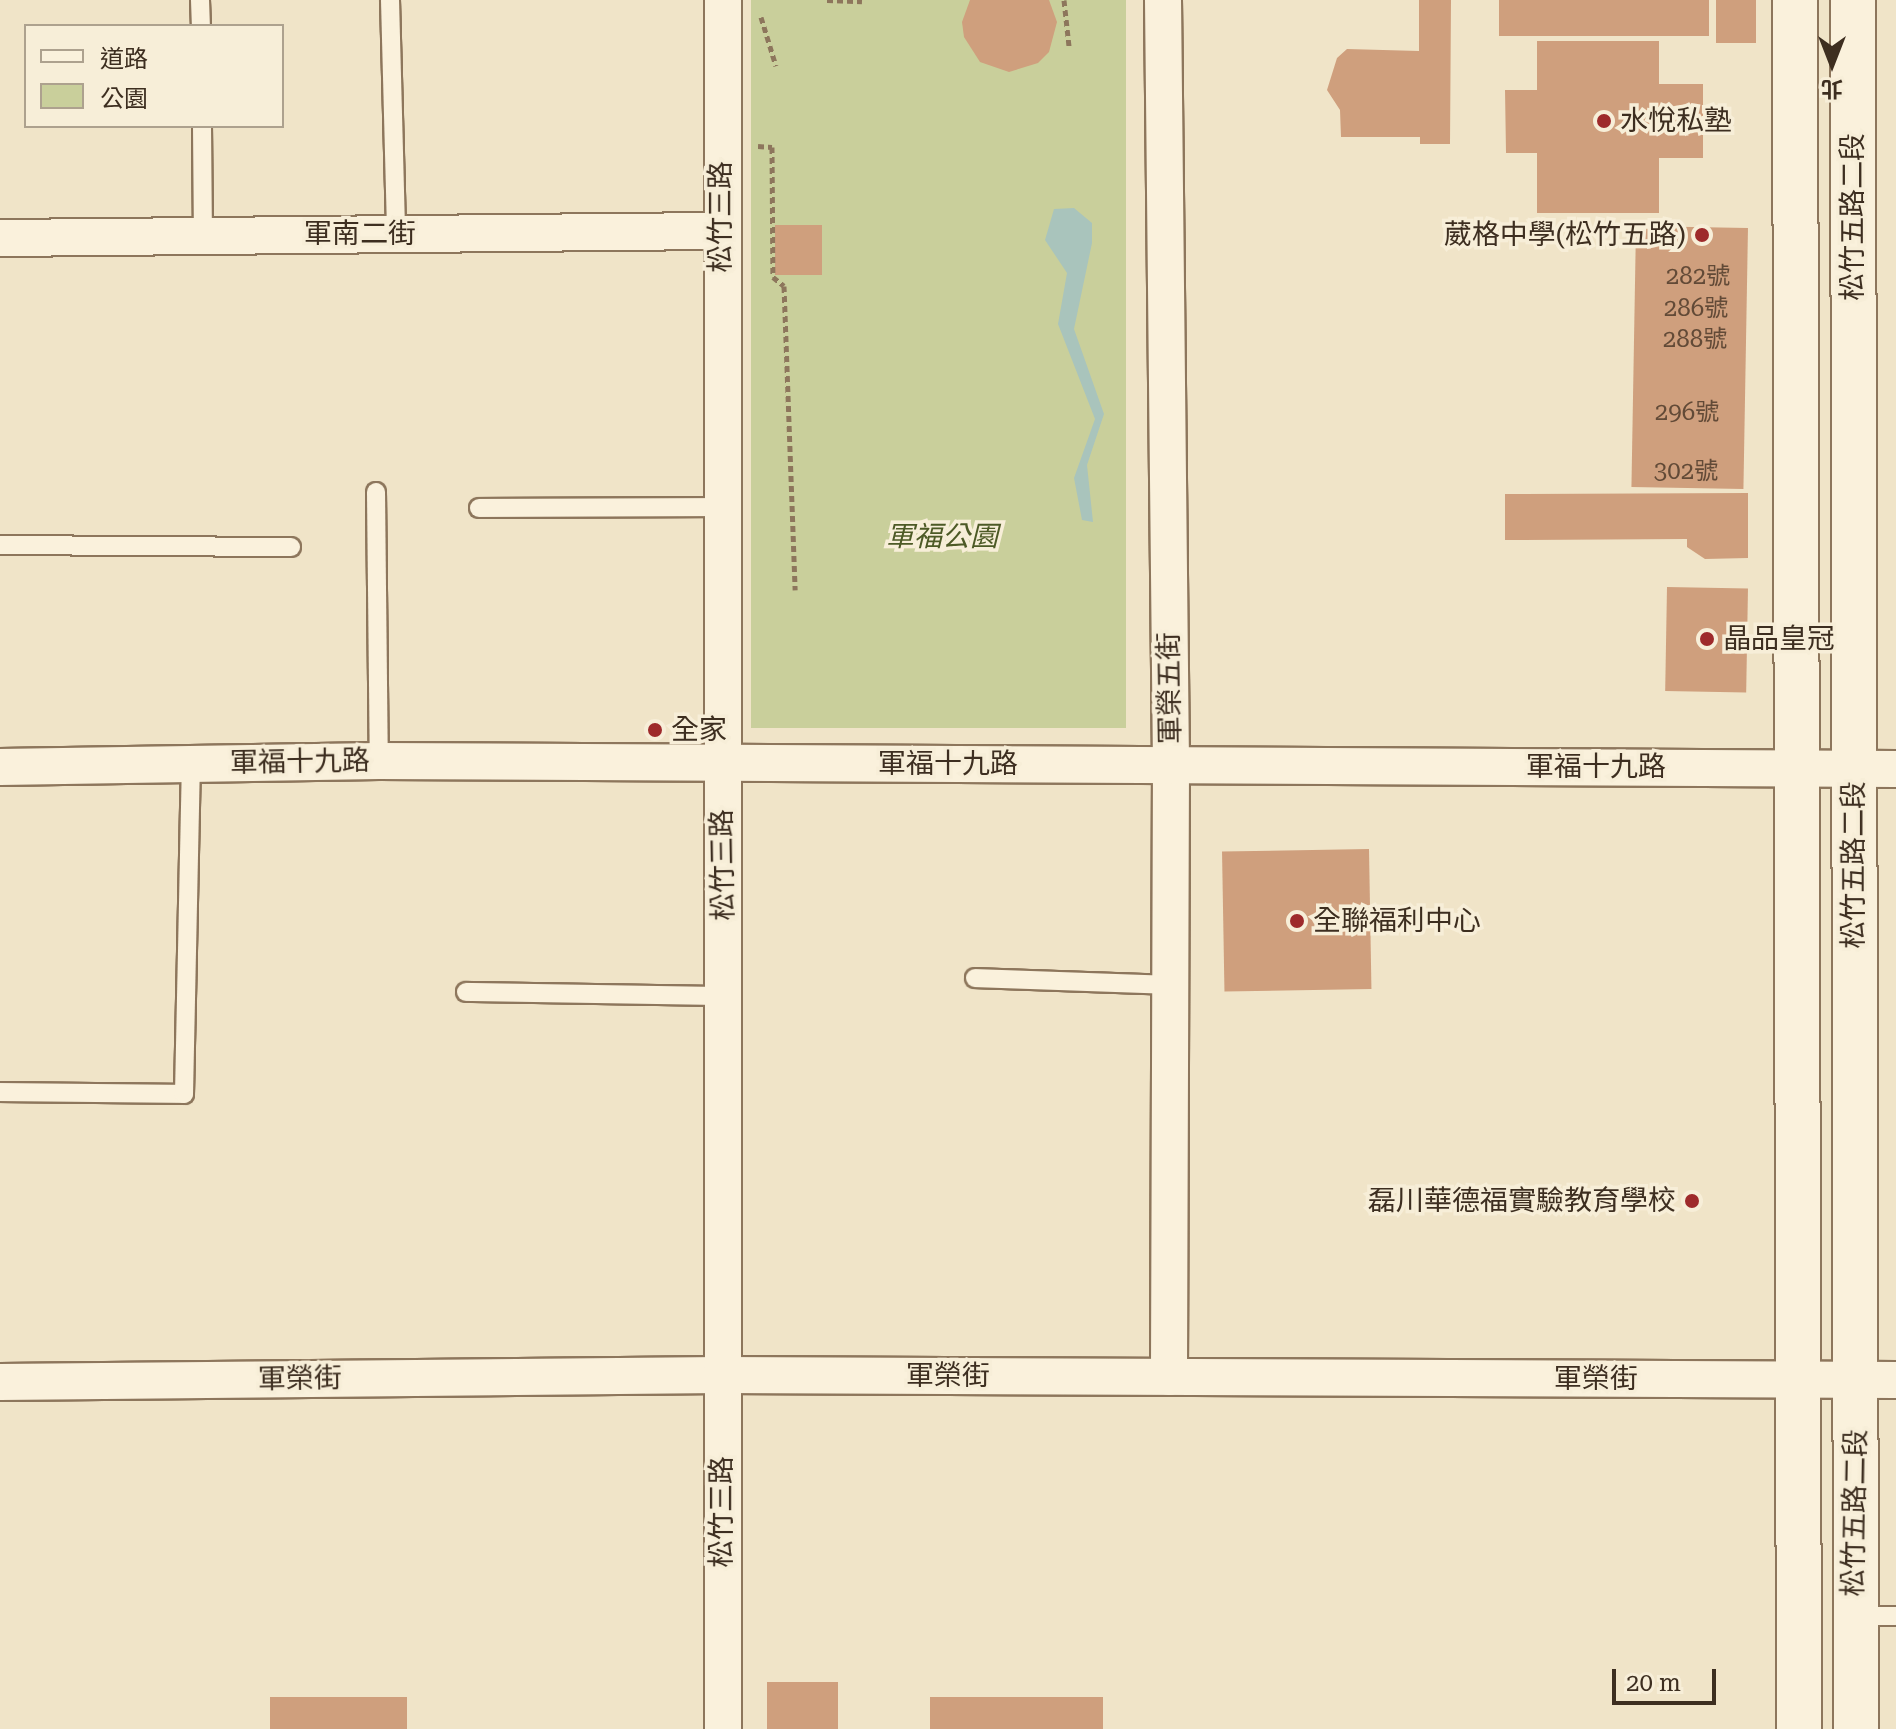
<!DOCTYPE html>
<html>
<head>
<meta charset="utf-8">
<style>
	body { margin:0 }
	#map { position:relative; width:1896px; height:1729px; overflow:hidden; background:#f0e4c8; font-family:"Roboto Serif","Noto Sans TC",serif }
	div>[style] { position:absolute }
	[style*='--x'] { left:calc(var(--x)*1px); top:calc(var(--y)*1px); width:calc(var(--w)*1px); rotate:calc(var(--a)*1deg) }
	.green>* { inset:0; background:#c9cf9b; transform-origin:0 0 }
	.water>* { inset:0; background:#a9c4bc }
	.building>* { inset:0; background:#cf9f7d; transform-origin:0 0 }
	.path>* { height:5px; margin-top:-2.5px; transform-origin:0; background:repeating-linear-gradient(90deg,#8d765c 0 6px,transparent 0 10px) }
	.roads { filter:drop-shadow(2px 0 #8d765c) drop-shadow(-2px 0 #8d765c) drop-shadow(0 2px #8d765c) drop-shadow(0 -2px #8d765c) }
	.service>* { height:18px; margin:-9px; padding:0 9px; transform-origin:9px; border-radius:9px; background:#faf1dc }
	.minor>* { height:36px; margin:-18px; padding:0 18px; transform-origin:18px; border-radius:18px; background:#faf1dc }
	.tertiary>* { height:44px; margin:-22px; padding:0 22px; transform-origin:22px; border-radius:22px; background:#faf1dc }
	.dots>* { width:22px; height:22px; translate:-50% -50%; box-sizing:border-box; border:4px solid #f7eed8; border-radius:50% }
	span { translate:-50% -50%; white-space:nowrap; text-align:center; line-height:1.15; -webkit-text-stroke:7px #f7eed8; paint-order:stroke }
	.number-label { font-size:24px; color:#624a37 }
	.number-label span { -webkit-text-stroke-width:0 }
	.poi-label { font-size:28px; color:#3d2e20 }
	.left { translate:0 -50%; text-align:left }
	.right { translate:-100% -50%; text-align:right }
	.street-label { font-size:28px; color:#3d2e20 }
	.park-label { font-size:28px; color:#4d5a26; font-style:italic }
	.legend { position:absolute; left:24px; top:24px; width:260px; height:104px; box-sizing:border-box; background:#f7eed8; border:2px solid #ada18e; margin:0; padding:10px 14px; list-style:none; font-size:24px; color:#3d2e20 }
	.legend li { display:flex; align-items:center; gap:16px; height:40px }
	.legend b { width:40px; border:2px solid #ada18e }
	.north { position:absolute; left:1792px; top:24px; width:80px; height:80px; -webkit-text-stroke:6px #f7eed8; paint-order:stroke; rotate:180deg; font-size:22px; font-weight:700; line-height:32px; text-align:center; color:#3d2e20 }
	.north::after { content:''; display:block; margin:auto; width:28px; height:36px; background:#3d2e20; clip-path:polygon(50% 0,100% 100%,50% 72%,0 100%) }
	.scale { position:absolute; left:1612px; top:1669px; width:104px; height:36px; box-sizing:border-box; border:4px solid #3d2e20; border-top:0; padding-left:10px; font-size:24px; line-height:28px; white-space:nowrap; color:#3d2e20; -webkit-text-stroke:6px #f7eed8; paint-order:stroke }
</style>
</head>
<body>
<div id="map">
	<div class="green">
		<div style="left:751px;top:0;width:375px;height:728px"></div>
	</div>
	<div class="water">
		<div style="clip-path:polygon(1074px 208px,1092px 223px,1092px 243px,1074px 329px,1104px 414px,1087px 465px,1093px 522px,1082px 520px,1074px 478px,1095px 419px,1058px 324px,1067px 273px,1045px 240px,1054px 209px)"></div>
	</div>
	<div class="building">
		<div style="clip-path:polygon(970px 0,1049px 0,1057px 22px,1049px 52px,1038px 63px,1009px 72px,980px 62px,964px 37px,962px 22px)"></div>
		<div style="clip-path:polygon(1419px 0,1451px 0,1450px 144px,1420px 144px,1420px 137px,1341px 137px,1340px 110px,1327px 90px,1337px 58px,1347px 49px,1419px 51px)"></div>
		<div style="left:1499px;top:0;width:210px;height:36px"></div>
		<div style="left:1716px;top:0;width:40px;height:43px"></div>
		<div style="clip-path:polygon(1537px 41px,1659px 41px,1659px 84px,1703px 84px,1703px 158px,1659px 158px,1659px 213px,1537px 213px,1537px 153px,1506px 153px,1505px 90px,1537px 90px)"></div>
		<div style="left:775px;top:225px;width:47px;height:50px"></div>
		<div style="left:1636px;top:226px;width:112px;height:261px;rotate:1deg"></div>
		<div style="clip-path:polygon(1748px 493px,1748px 558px,1705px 559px,1687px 547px,1687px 539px,1505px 540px,1505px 494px)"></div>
		<div style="left:1667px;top:587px;width:81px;height:104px;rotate:1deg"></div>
		<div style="left:1369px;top:849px;width:140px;height:147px;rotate:89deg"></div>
		<div style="left:767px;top:1682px;width:71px;height:47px"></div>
		<div style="left:407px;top:1697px;width:32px;height:137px;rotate:90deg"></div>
		<div style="left:930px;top:1697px;width:173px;height:32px"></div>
	</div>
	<div class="path">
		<div style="--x:827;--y:0;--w:35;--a:2"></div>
		<div style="--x:1064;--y:0;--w:46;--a:83.8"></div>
		<div style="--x:761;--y:17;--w:51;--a:73"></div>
		<div style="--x:758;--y:146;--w:14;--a:4"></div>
		<div style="--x:772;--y:147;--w:130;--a:89.6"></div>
		<div style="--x:773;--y:277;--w:14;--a:39"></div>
		<div style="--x:784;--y:286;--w:304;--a:87.9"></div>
	</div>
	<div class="roads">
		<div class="service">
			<div style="--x:200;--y:0;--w:26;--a:88"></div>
			<div style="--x:390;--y:0;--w:234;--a:88.5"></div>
			<div style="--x:202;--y:126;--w:111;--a:89.5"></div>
			<div style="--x:376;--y:492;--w:269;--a:89.4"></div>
			<div style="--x:479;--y:508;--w:243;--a:-0.2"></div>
			<div style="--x:0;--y:545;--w:291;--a:0.4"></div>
			<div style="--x:975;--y:978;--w:196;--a:2"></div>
			<div style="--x:466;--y:992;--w:259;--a:0.9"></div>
			<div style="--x:0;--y:1092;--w:184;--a:0.6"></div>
			<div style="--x:184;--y:1094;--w:329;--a:-88.8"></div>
			<div style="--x:1856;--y:1615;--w:40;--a:1.4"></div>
		</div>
		<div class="minor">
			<div style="--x:1163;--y:0;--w:765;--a:89.4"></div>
			<div style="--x:1171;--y:765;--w:612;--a:90.19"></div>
			<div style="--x:0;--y:238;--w:720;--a:-0.56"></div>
			<div style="--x:0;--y:767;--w:379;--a:-0.9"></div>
			<div style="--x:379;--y:761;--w:1517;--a:0.3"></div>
			<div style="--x:0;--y:1382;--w:721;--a:-0.56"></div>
			<div style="--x:721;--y:1375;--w:1175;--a:0.24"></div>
			<div style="--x:723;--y:1729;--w:1729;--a:-90"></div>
		</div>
		<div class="tertiary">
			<div style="--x:1795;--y:0;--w:1729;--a:89.87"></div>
			<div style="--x:1853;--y:0;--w:1729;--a:89.9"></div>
		</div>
	</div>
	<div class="dots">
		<div style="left:1604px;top:121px;background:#9e2a2b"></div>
		<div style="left:1702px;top:235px;background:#9e2a2b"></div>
		<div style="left:1707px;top:639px;background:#9e2a2b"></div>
		<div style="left:655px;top:730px;background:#9e2a2b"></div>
		<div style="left:1297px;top:921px;background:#9e2a2b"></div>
		<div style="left:1692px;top:1201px;background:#9e2a2b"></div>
	</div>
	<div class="number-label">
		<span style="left:1698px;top:277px">282號</span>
		<span style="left:1696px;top:309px">286號</span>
		<span style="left:1695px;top:340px">288號</span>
		<span style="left:1687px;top:413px">296號</span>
		<span style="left:1686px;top:472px">302號</span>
	</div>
	<div class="poi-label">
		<span class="left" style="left:1620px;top:121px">水悅私塾</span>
		<span class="right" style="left:1686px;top:235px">葳格中學(松竹五路)</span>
		<span class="left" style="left:1723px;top:639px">晶品皇冠</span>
		<span class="left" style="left:671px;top:730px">全家</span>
		<span class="left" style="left:1313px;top:921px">全聯福利中心</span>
		<span class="right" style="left:1676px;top:1201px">磊川華德福實驗教育學校</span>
	</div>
	<div class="street-label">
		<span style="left:721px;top:217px;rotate:-90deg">松竹三路</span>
		<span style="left:1853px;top:217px;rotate:-90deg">松竹五路二段</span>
		<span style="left:360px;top:234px">軍南二街</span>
		<span style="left:1170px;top:688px;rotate:-91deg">軍榮五街</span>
		<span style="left:300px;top:762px;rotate:-1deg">軍福十九路</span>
		<span style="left:948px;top:764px">軍福十九路</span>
		<span style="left:1596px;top:767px">軍福十九路</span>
		<span style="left:723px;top:865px;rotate:-91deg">松竹三路</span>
		<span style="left:1854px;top:865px;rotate:-90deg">松竹五路二段</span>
		<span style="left:948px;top:1376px">軍榮街</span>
		<span style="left:300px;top:1379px;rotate:-1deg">軍榮街</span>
		<span style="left:1596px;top:1379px">軍榮街</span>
		<span style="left:722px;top:1512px;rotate:-90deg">松竹三路</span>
		<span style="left:1855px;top:1513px;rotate:-89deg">松竹五路二段</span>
	</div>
	<div class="park-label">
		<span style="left:942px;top:537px">軍福公園</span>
	</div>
	<ul class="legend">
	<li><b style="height:10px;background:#faf1dc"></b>道路</li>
	<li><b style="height:22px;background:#c9cf9b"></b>公園</li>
	</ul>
	<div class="north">北</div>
	<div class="scale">20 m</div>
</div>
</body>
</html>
